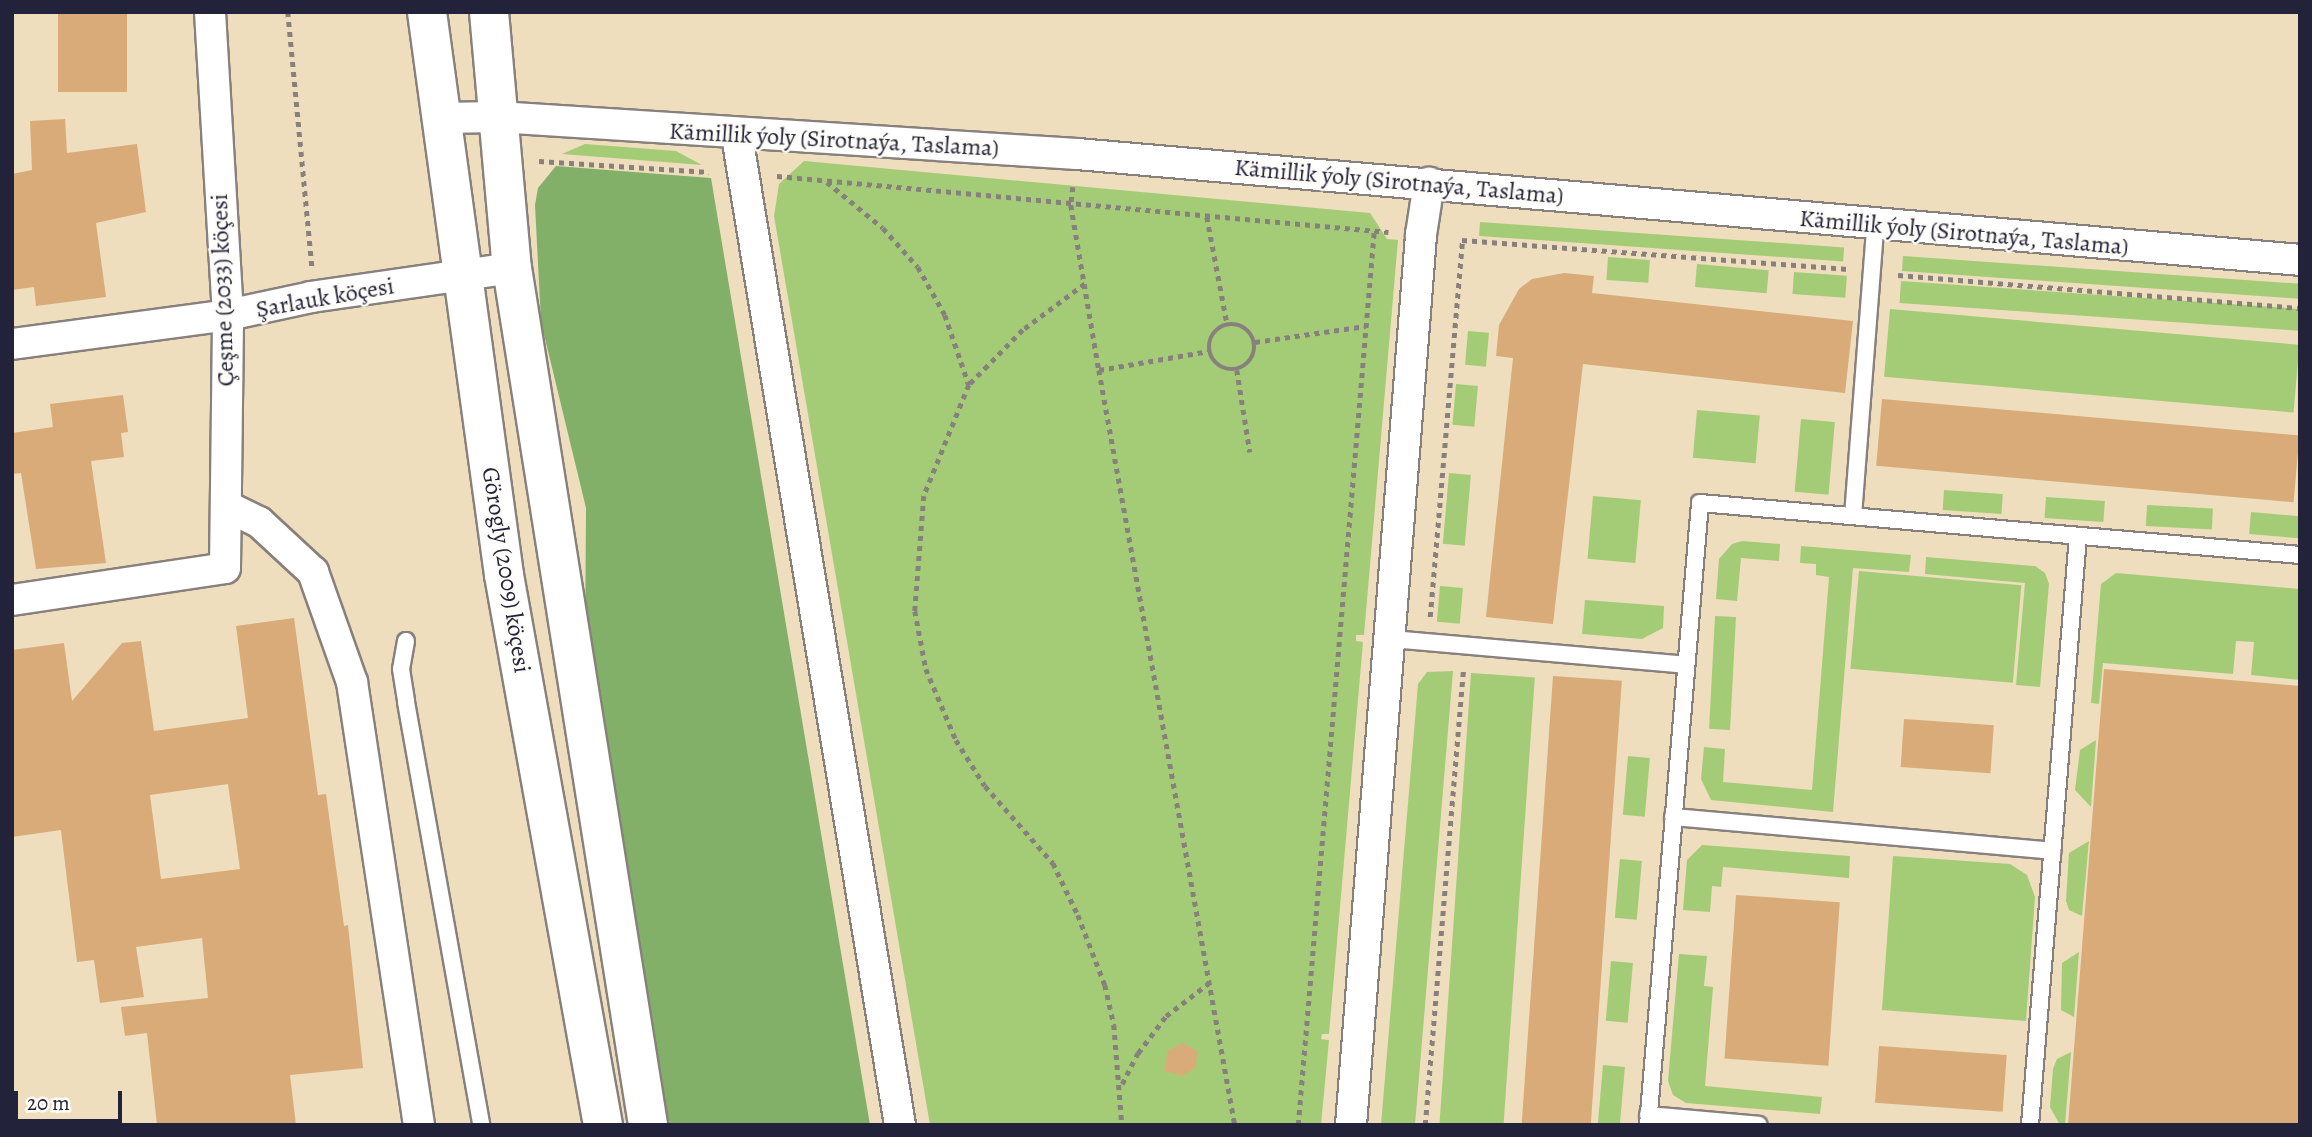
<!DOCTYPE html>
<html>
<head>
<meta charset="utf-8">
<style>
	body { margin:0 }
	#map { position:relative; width:2312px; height:1137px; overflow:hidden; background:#eedebe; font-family:Alegreya,serif }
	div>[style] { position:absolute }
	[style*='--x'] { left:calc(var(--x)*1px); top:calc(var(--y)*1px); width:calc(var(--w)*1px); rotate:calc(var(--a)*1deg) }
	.green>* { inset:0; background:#a4cc77; transform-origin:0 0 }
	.forest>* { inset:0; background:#83b068 }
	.building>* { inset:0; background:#d8ab78; transform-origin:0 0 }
	.path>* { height:4.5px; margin-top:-2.25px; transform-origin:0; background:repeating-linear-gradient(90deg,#88807c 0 5px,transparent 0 10px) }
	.path>.ring { margin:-2.25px; padding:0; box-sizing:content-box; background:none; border:4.5px solid #88807c; border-radius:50% }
	.roads { filter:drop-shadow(2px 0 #88807c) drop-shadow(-2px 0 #88807c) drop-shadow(0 2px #88807c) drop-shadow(0 -2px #88807c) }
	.lane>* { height:16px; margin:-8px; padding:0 8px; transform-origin:8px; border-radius:8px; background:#fff }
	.street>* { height:30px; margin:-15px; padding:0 15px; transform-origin:15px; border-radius:15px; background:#fff }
	.primary>* { height:38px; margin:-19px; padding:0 19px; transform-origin:19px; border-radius:19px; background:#fff }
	span { translate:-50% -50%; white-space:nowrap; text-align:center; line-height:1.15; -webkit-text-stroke:5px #fdfcf7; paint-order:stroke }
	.street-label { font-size:24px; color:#22223b }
	.frame { position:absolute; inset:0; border:14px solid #22223b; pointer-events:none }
	.scale { position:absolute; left:14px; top:1091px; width:108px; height:32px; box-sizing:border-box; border:4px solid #22223b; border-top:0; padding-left:9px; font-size:21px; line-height:24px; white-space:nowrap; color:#22223b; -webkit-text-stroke:5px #fdfcf7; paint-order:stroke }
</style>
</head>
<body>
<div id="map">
	<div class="green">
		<div style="clip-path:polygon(585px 144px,676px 151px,702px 165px,562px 154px)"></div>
		<div style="clip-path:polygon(804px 161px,1370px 213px,1387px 239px,1398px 240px,1364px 635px,1356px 635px,1356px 641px,1363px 642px,1329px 1034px,1322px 1034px,1321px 1039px,1329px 1040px,1321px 1125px,930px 1125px,774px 216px,779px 184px)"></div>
		<div style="left:1480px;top:222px;width:365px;height:14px;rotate:4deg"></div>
		<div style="left:1903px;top:256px;width:398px;height:15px;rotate:4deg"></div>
		<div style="left:1608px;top:257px;width:42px;height:23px;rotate:4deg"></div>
		<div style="left:1697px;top:264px;width:72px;height:23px;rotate:5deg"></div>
		<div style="left:1794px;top:272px;width:53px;height:22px;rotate:4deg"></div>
		<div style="left:1901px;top:281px;width:400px;height:22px;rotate:4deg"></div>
		<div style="left:1890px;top:309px;width:411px;height:68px;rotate:5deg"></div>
		<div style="left:1468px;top:331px;width:21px;height:34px;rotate:5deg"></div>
		<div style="left:1456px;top:384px;width:22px;height:41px;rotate:5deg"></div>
		<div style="left:1697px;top:410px;width:63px;height:48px;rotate:5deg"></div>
		<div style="left:1801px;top:419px;width:34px;height:73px;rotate:5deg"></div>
		<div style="left:1449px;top:473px;width:22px;height:71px;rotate:5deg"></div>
		<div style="left:1944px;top:490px;width:59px;height:20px;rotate:4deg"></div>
		<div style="left:1593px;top:496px;width:48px;height:63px;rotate:5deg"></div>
		<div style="left:2046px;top:497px;width:59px;height:21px;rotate:4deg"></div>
		<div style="left:2147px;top:505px;width:66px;height:21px;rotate:3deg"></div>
		<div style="left:2251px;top:512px;width:49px;height:22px;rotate:5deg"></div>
		<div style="clip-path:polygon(1742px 541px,1780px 544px,1779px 561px,1741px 558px,1737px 601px,1716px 599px,1719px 559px,1732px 544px)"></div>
		<div style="clip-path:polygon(1801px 546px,1911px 555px,1909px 572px,1853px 568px,1833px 812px,1711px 800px,1701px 779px,1704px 747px,1725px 749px,1723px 782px,1812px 790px,1829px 577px,1816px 575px,1816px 564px,1800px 563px)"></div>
		<div style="clip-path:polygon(1926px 557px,2035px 566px,2045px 573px,2049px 584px,2040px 687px,2016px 685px,2025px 583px,1925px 574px)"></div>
		<div style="left:1859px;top:571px;width:163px;height:98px;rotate:5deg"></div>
		<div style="clip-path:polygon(2116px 573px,2300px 589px,2300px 680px,2251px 675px,2254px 642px,2236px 641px,2233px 674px,2103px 663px,2099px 704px,2091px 703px,2101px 584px)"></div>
		<div style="left:1440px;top:586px;width:23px;height:36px;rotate:5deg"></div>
		<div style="clip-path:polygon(1585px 600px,1664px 606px,1663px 628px,1642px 639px,1582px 634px)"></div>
		<div style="left:1715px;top:616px;width:21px;height:113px;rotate:3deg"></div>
		<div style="clip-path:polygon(1453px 671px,1415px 1125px,1381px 1125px,1418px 684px,1427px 672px)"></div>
		<div style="left:1471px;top:673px;width:64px;height:454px;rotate:4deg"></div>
		<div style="clip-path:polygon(2096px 740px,2091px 807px,2075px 790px,2080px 750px)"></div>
		<div style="left:1628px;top:756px;width:22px;height:59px;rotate:5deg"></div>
		<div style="clip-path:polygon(2089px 841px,2082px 916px,2069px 910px,2066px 901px,2069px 853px)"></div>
		<div style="clip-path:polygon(1702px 845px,1850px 856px,1849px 878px,1723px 867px,1721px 887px,1712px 886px,1710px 912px,1683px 910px,1687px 860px)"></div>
		<div style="clip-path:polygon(1893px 856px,2010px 864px,2027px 875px,2035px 897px,2026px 1021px,1882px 1010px)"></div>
		<div style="left:1620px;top:859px;width:22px;height:59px;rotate:5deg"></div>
		<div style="clip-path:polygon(2079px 952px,2074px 1017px,2061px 1010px,2062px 963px)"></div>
		<div style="clip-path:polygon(1679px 954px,1707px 956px,1704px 986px,1713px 987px,1705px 1086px,1822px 1097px,1820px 1114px,1686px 1103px,1673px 1095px,1668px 1081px)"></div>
		<div style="left:1611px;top:961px;width:22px;height:60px;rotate:5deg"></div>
		<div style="clip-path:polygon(2071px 1052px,2065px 1125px,2060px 1125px,2050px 1107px,2053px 1069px,2057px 1059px)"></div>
		<div style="left:1603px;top:1065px;width:22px;height:60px;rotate:5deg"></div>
	</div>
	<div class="forest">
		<div style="clip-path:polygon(556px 166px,711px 178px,870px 1125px,665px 1125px,585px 650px,586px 508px,541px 322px,535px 205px,538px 188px)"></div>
	</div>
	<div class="building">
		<div style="left:58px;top:12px;width:69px;height:80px"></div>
		<div style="clip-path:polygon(65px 119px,67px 153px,137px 144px,146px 212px,96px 223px,106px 297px,36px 306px,34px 287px,12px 290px,12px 174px,32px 170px,30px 121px)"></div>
		<div style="clip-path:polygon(1564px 273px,1594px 276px,1592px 293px,1853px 321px,1845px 393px,1583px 364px,1553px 624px,1486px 617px,1513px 358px,1496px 356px,1499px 325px,1519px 289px,1532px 279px)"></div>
		<div style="clip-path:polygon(123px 395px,128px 432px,121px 433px,124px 457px,91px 461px,106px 563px,36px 569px,21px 473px,12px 474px,12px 433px,53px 427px,50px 404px)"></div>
		<div style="left:1882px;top:399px;width:419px;height:67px;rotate:5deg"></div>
		<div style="clip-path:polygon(evenodd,294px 618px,318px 795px,326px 794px,344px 926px,348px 925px,363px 1068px,290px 1075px,296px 1125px,157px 1125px,147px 1033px,125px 1036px,121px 1007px,208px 998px,202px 938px,136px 947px,144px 997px,100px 1003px,94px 960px,77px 962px,61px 830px,12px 837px,12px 650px,64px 643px,72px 701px,122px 643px,141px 641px,154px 731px,248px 718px,236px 626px,294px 618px,228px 784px,240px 869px,161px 879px,150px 795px,228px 784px)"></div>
		<div style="clip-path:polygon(2104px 669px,2300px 686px,2300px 1125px,2068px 1125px)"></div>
		<div style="left:1553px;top:676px;width:69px;height:451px;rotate:4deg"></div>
		<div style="left:1904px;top:719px;width:90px;height:48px;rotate:4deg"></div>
		<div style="left:1736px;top:895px;width:104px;height:164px;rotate:4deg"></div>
		<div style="clip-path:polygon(1183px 1043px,1197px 1051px,1196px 1067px,1183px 1076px,1164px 1071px,1168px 1051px)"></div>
		<div style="left:1879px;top:1046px;width:128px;height:57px;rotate:4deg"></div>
	</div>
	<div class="path">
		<div style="--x:288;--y:12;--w:255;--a:84.6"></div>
		<div style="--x:539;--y:161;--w:170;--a:3.7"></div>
		<div style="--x:777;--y:176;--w:614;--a:5.24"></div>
		<div style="--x:827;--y:182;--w:72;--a:39.4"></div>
		<div style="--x:883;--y:228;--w:52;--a:48.1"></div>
		<div style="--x:918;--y:267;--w:55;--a:60.6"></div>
		<div style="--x:945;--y:315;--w:74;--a:71.1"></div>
		<div style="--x:1073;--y:187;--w:18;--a:96"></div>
		<div style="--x:1071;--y:205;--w:167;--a:80.4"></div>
		<div style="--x:1099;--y:370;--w:767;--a:79.79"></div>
		<div style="--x:1207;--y:217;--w:108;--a:79.3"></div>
		<div style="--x:1898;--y:275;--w:403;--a:4.7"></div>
		<div style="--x:1085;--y:284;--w:77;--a:143.4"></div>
		<div style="--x:1023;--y:330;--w:77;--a:134.5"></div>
		<div style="--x:969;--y:385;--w:120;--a:112.1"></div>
		<div style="--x:924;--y:496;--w:115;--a:94.5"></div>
		<div style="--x:915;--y:611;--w:59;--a:79.3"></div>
		<div style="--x:926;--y:669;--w:77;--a:67.1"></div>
		<div style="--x:956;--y:740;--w:54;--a:57.8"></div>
		<div style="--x:985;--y:786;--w:103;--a:48.6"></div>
		<div style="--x:1053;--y:863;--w:58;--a:64.3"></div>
		<div style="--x:1078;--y:915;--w:75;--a:68.9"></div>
		<div style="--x:1105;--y:985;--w:41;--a:77.3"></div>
		<div style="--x:1114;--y:1025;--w:100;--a:85.4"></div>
		<div class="ring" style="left:1209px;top:324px;width:41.5px;height:41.5px"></div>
		<div style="--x:1255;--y:342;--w:112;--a:-8.2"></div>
		<div style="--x:1099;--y:370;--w:112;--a:-9.8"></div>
		<div style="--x:1237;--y:370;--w:83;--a:81"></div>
		<div style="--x:1430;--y:617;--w:378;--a:-85.1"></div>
		<div style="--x:1462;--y:240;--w:387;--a:4.3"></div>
		<div style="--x:1122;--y:1084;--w:35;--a:-63"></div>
		<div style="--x:1138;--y:1053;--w:46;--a:-52.9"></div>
		<div style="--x:1166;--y:1016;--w:54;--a:-37.5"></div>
		<div style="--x:1298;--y:1125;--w:897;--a:-85.14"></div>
		<div style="--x:1425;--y:1125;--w:455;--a:-85.2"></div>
	</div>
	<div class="roads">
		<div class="lane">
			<div style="--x:1853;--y:516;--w:290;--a:-85.6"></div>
			<div style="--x:1391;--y:639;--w:296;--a:5"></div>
			<div style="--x:406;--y:641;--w:28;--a:100"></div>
			<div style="--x:401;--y:669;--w:33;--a:81"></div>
			<div style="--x:406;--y:702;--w:430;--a:79.9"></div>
			<div style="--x:1673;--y:817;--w:381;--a:5.1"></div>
			<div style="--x:1648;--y:1115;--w:111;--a:5.1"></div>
			<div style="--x:1648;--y:1125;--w:624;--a:-85.22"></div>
			<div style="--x:1700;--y:503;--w:602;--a:4.95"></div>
			<div style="--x:2030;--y:1125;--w:591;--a:-85.34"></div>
		</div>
		<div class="street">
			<div style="--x:441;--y:118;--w:57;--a:-1"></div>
			<div style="--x:498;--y:117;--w:580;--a:3.66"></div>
			<div style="--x:1077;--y:154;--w:1228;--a:4.95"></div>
			<div style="--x:737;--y:136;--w:1002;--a:80.64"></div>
			<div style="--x:12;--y:344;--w:218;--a:-7.6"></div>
			<div style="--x:228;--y:315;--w:85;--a:-12.2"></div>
			<div style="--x:311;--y:297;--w:203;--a:-8.2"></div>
			<div style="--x:226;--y:506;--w:37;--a:26"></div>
			<div style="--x:259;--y:522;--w:74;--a:42.8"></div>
			<div style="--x:313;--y:572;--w:117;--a:70.5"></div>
			<div style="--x:352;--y:682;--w:448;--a:81.4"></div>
			<div style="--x:12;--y:600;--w:215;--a:-8.5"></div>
			<div style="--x:225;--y:568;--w:253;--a:-89.3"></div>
			<div style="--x:228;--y:315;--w:304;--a:-93.4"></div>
			<div style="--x:1351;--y:1125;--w:893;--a:-85.5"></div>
			<div style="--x:1421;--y:235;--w:53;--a:-81.3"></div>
		</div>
		<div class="primary">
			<div style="--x:427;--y:12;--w:568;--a:82.21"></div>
			<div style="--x:504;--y:575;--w:559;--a:79.8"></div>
			<div style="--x:489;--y:12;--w:257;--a:84.9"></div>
			<div style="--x:512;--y:268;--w:868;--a:80.98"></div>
		</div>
	</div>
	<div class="street-label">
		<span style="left:834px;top:140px;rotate:3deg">Kämillik ýoly (Sirotnaýa, Taslama)</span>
		<span style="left:1399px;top:182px;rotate:5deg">Kämillik ýoly (Sirotnaýa, Taslama)</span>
		<span style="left:1964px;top:233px;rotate:5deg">Kämillik ýoly (Sirotnaýa, Taslama)</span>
		<span style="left:223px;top:290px;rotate:-92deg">Çeşme (2033) köçesi</span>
		<span style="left:325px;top:298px;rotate:-10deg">Şarlauk köçesi</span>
		<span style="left:506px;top:570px;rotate:81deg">Görogly (2009) köçesi</span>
	</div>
	<div class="frame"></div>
	<div class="scale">20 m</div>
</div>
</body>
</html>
